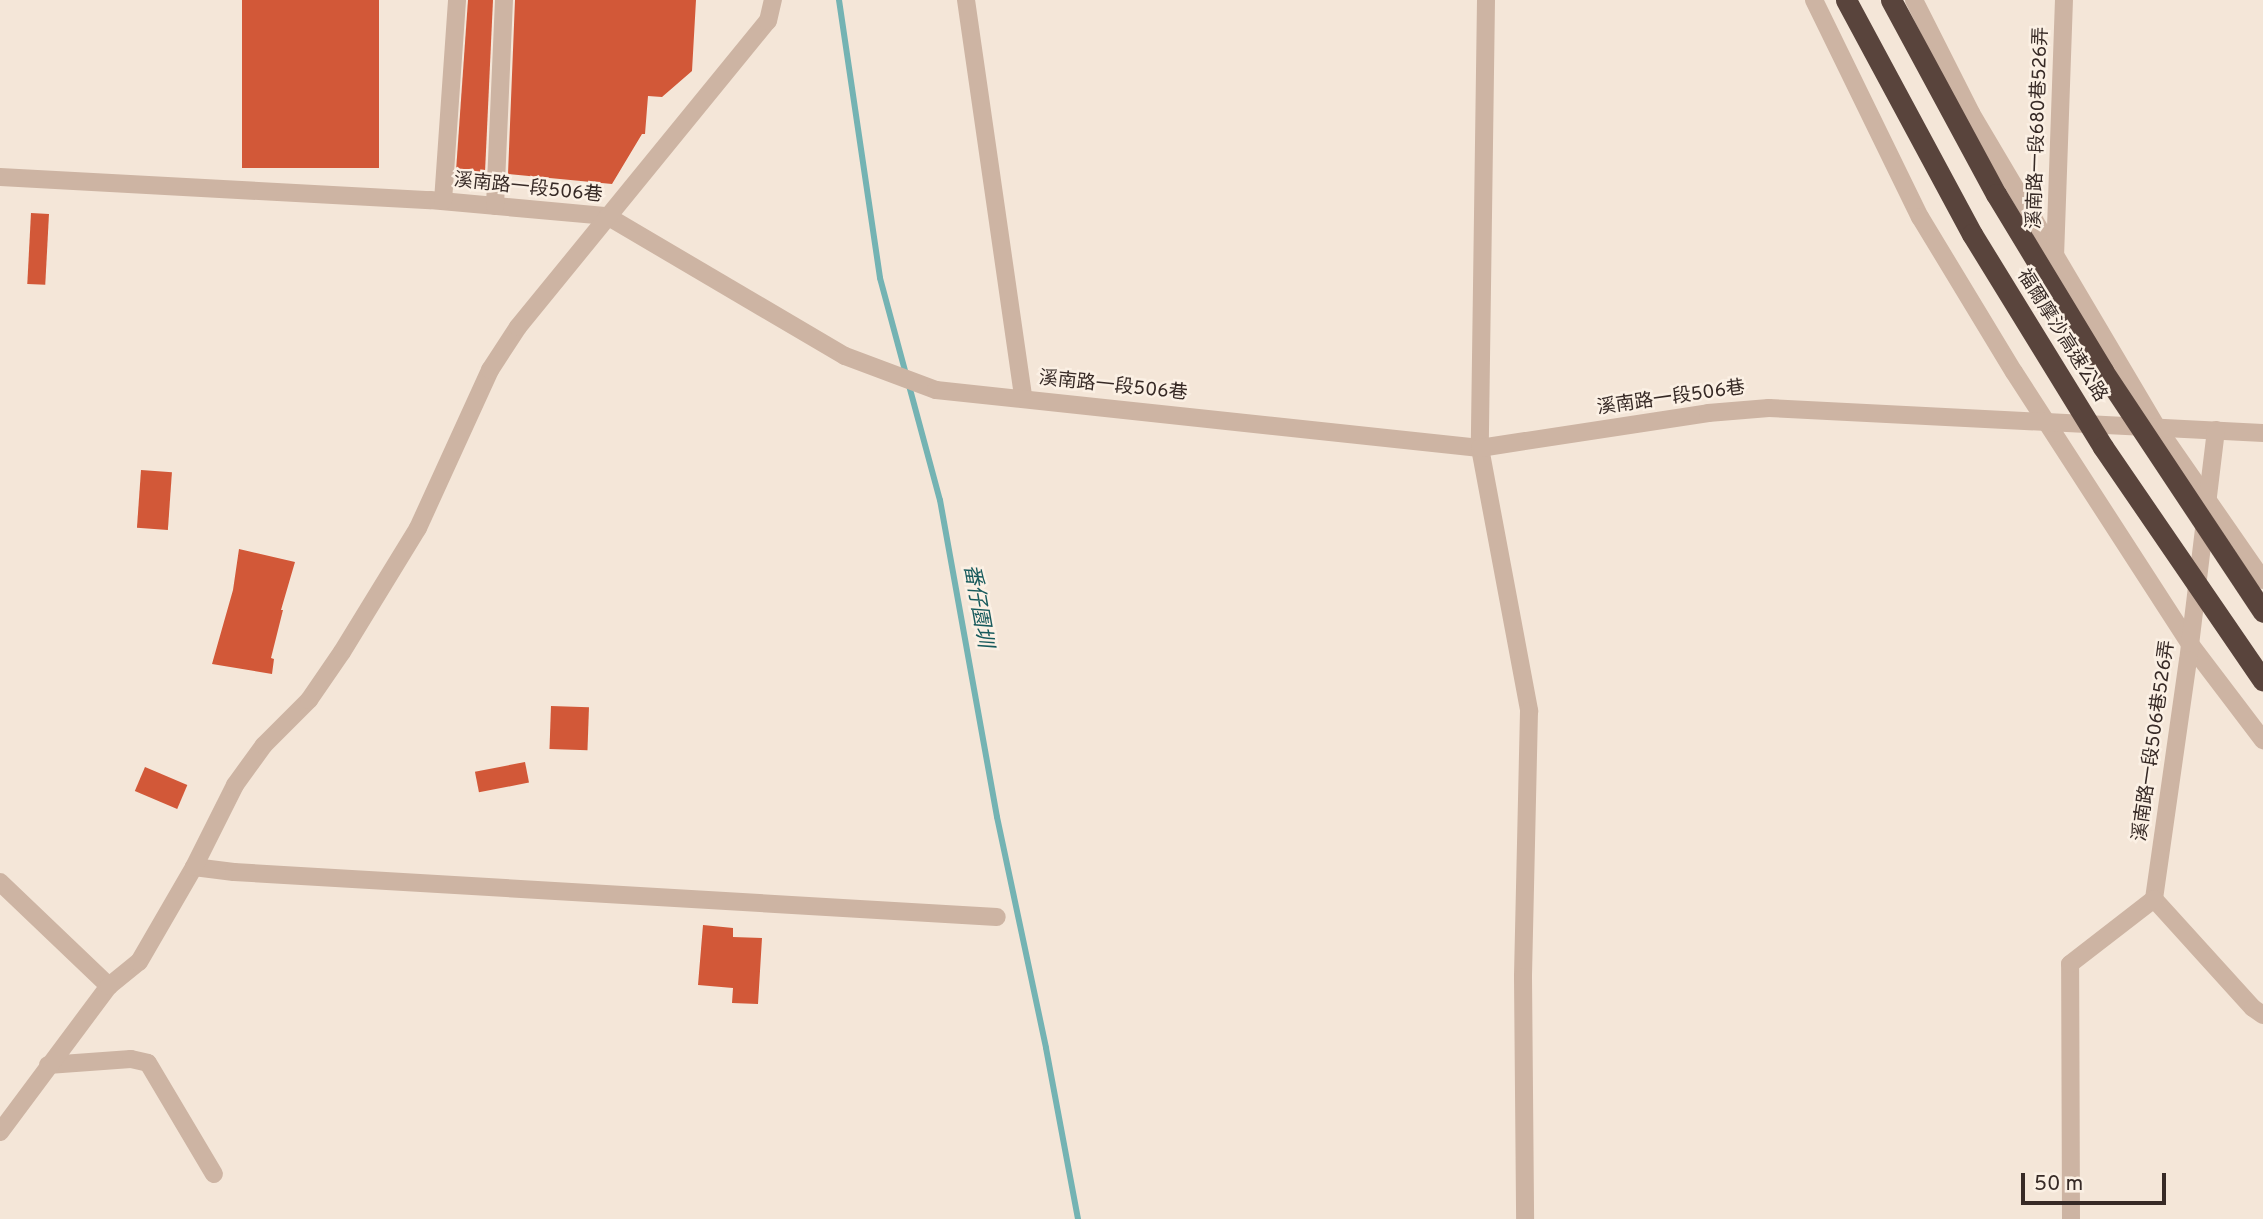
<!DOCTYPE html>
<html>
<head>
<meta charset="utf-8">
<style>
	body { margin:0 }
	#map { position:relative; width:2263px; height:1219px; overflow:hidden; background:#f4e6d8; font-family:Overpass,"Noto Sans TC",sans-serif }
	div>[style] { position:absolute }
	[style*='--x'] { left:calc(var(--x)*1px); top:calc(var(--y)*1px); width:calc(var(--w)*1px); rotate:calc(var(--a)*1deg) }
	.stream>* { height:6px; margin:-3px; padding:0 3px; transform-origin:3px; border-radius:3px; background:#74b3b3 }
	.building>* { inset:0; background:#d25838; transform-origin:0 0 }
	.minor>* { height:18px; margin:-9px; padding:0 9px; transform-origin:9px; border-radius:9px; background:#cdb4a3 }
	.highway-bridge>* { height:21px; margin:-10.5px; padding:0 10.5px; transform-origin:10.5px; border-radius:10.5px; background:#59443c }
	span { translate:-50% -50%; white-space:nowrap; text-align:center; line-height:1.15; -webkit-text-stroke:5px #fbf0e4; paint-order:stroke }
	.street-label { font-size:19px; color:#372a26 }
	.water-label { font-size:21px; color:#175a5c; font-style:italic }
	.scale { position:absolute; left:2021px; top:1173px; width:145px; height:32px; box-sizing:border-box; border:4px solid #372a26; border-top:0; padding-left:9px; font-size:21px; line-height:24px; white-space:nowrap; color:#372a26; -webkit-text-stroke:5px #fbf0e4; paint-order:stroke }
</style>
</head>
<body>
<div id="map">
	<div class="stream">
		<div style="--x:839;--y:0;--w:281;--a:81.6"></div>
		<div style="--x:880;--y:278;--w:230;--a:74.9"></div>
		<div style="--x:940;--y:500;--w:322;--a:79.8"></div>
		<div style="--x:997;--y:817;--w:236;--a:78"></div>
		<div style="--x:1046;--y:1048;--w:174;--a:79.4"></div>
	</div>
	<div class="building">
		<div style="left:242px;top:0;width:137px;height:168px"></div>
		<div style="clip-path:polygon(468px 0,493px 0,485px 172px,480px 173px,456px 171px)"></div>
		<div style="clip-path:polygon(515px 0,696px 0,692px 71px,662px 97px,648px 96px,645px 134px,642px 134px,612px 184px,508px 174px)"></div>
		<div style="left:31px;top:213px;width:18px;height:71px;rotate:3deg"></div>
		<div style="left:141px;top:470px;width:31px;height:58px;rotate:4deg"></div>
		<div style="clip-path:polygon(239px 549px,295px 562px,281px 610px,283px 610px,271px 658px,274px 659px,272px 674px,212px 664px,233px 590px)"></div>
		<div style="left:551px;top:706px;width:38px;height:43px;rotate:2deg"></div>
		<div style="left:525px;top:762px;width:21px;height:51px;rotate:79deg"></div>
		<div style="left:145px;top:767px;width:46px;height:26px;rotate:23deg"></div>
		<div style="clip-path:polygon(703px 925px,733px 928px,733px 937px,762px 938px,758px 1004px,732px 1003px,733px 988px,698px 985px)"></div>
	</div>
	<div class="minor">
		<div style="--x:966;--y:0;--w:402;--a:81.8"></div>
		<div style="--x:1486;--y:0;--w:448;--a:90.8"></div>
		<div style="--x:1480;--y:448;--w:268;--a:79.4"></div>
		<div style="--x:1529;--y:711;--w:266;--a:91.3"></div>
		<div style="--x:1523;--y:977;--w:242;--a:89.5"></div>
		<div style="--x:1814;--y:0;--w:242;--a:64"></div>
		<div style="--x:1920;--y:217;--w:181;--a:58.8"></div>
		<div style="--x:2014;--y:372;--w:324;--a:57.1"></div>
		<div style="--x:2190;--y:644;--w:121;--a:52.8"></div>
		<div style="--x:1914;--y:0;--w:127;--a:63.2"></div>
		<div style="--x:1971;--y:113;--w:365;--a:59.4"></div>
		<div style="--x:2157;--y:427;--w:186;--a:55.3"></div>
		<div style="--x:0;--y:177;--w:431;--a:3.1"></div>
		<div style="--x:430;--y:200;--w:178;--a:5.2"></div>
		<div style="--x:607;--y:216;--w:276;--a:30.5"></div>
		<div style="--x:845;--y:356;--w:97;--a:20.5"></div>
		<div style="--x:936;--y:390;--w:547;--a:6.09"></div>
		<div style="--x:1480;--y:448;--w:231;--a:-8.7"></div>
		<div style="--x:1708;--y:413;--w:61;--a:-4.7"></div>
		<div style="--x:1769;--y:408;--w:495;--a:2.9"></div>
		<div style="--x:443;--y:201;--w:201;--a:-86"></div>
		<div style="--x:495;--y:206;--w:206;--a:-87.5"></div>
		<div style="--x:2055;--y:257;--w:257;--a:-88"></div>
		<div style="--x:2216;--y:430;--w:232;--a:96.9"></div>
		<div style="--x:2188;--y:660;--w:241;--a:98.1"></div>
		<div style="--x:2154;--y:899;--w:147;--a:47.8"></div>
		<div style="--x:2253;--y:1008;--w:12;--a:35"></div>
		<div style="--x:194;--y:867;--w:40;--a:7.1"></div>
		<div style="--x:234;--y:872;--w:764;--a:3.38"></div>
		<div style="--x:0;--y:882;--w:151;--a:43.7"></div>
		<div style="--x:48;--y:1065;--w:83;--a:-4.1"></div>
		<div style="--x:131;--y:1059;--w:17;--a:13"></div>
		<div style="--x:148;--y:1063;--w:129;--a:59.3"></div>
		<div style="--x:0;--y:1132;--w:182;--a:-53.3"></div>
		<div style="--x:109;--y:986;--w:38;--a:-39"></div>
		<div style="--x:139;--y:962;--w:110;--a:-59.9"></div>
		<div style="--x:194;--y:867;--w:92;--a:-63.4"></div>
		<div style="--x:235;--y:785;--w:49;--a:-54.1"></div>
		<div style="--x:264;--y:745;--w:64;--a:-45"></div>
		<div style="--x:309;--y:700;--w:58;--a:-55.5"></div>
		<div style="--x:342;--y:652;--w:145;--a:-58.5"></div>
		<div style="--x:418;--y:528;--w:174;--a:-65.5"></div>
		<div style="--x:490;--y:370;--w:51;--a:-56.9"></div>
		<div style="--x:518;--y:327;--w:395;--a:-50.8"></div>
		<div style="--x:768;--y:21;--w:22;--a:-77"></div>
		<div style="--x:2071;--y:1219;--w:255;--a:-90.2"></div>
		<div style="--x:2070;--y:964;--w:106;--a:-37.7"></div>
	</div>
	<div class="highway-bridge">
		<div style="--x:1846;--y:0;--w:266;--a:61.7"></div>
		<div style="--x:1972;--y:234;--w:250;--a:58.4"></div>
		<div style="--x:2103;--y:447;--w:283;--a:55.6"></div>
		<div style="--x:1891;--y:0;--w:221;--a:61.6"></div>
		<div style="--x:1996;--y:194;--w:207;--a:58.8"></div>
		<div style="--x:2103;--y:371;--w:289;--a:56.4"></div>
	</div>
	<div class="street-label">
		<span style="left:2039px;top:128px;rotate:-88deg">溪南路一段680巷526弄</span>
		<span style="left:528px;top:189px;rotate:6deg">溪南路一段506巷</span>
		<span style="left:2061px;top:336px;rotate:58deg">福爾摩沙高速公路</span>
		<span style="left:1113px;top:387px;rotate:6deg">溪南路一段506巷</span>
		<span style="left:1671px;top:399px;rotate:-8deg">溪南路一段506巷</span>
		<span style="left:2155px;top:741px;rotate:-82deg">溪南路一段506巷526弄</span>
	</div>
	<div class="water-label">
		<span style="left:977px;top:606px;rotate:80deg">番仔園圳</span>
	</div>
	<div class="scale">50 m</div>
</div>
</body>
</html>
